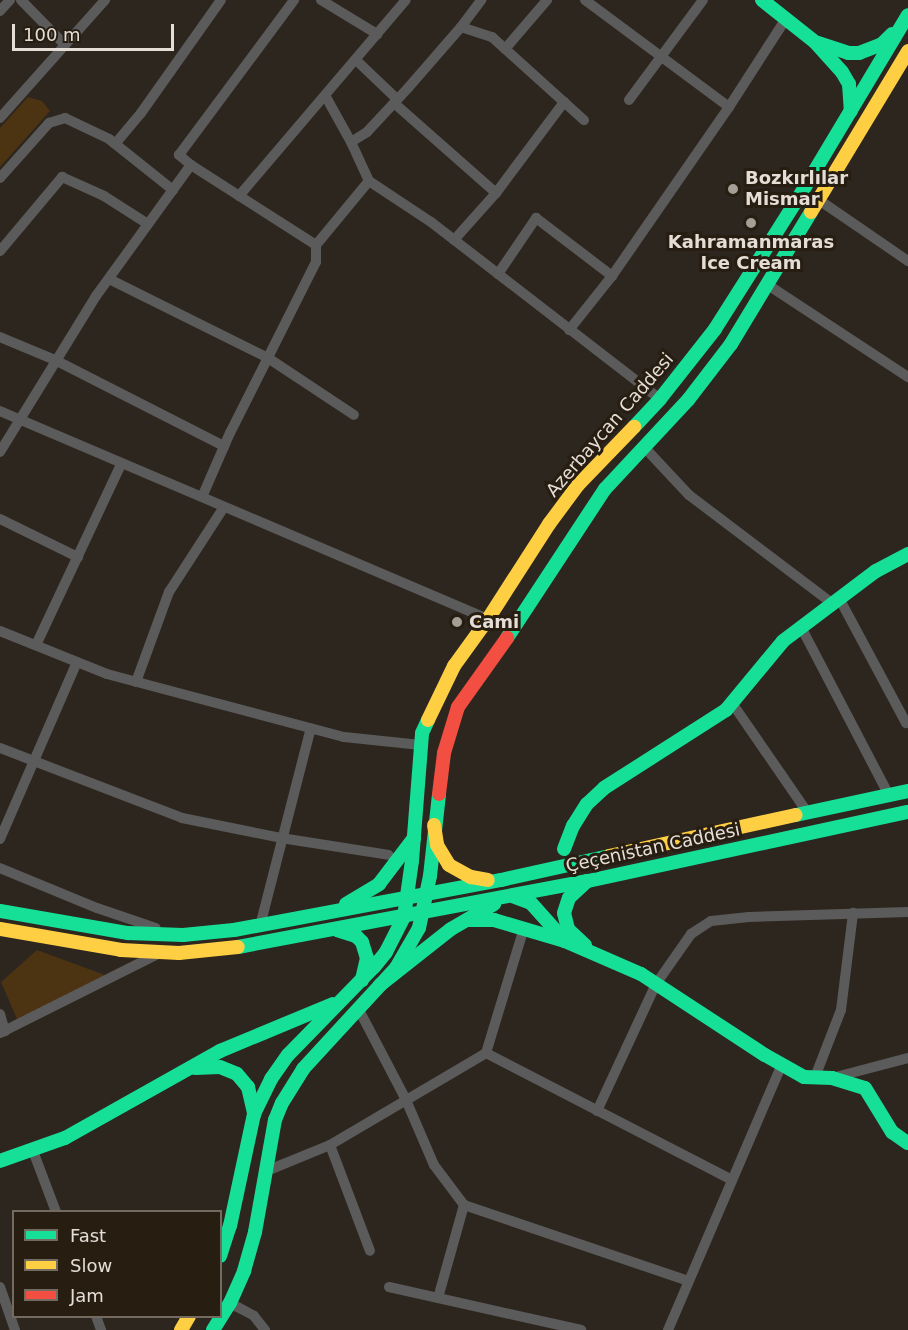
<!DOCTYPE html>
<html>
<head>
<meta charset="utf-8">
<style>
	body { margin:0 }
	#map { position:relative; width:908px; height:1330px; overflow:hidden; background:#2c261f; font-family:"DejaVu Sans",sans-serif }
	div>[style] { position:absolute }
	[style*='--x'] { left:calc(var(--x)*1px); top:calc(var(--y)*1px); width:calc(var(--w)*1px); rotate:calc(var(--a)*1deg) }
	.green>* { inset:0; background:#4c3312 }
	.street>* { height:10px; margin:-5px; padding:0 5px; transform-origin:5px; border-radius:5px; background:#5c5b5b }
	.fast>* { height:14px; margin:-7px; padding:0 7px; transform-origin:7px; border-radius:7px; background:#16e098 }
	.slow>* { height:14px; margin:-7px; padding:0 7px; transform-origin:7px; border-radius:7px; background:#ffcf43 }
	.jam>* { height:14px; margin:-7px; padding:0 7px; transform-origin:7px; border-radius:7px; background:#f24e42 }
	.dots>* { width:16px; height:16px; translate:-50% -50%; box-sizing:border-box; border:3px solid #271d11; border-radius:50% }
	span { translate:-50% -50%; white-space:nowrap; text-align:center; line-height:1.15; -webkit-text-stroke:6px #271d11; paint-order:stroke }
	.poi-label { font-size:18px; color:#e5ded6; font-weight:700 }
	.left { translate:0 -50%; text-align:left }
	.street-label { font-size:18px; color:#e5ded6 }
	.legend { position:absolute; left:12px; top:1210px; width:210px; height:108px; box-sizing:border-box; background:#271d11; border:2px solid #736a60; margin:0; padding:8px 10px; list-style:none; font-size:18px; color:#e5ded6 }
	.legend li { display:flex; align-items:center; gap:12px; height:30px }
	.legend b { width:30px; border:2px solid #736a60 }
	.scale { position:absolute; left:12px; top:24px; width:162px; height:27px; box-sizing:border-box; border:3px solid #e5ded6; border-top:0; padding-left:8px; font-size:18px; line-height:21px; white-space:nowrap; color:#e5ded6; -webkit-text-stroke:4px #271d11; paint-order:stroke }
</style>
</head>
<body>
<div id="map">
	<div class="green">
		<div style="clip-path:polygon(28px 97px,42px 101px,50px 111px,0 167px,0 128px)"></div>
		<div style="clip-path:polygon(37px 950px,105px 975px,17px 1019px,1px 982px)"></div>
	</div>
	<div class="street">
		<div style="--x:21;--y:0;--w:63;--a:45.6"></div>
		<div style="--x:321;--y:0;--w:66;--a:31.3"></div>
		<div style="--x:585;--y:0;--w:179;--a:36.6"></div>
		<div style="--x:0;--y:11;--w:15;--a:-48"></div>
		<div style="--x:461;--y:27;--w:33;--a:18"></div>
		<div style="--x:492;--y:37;--w:124;--a:42.1"></div>
		<div style="--x:505;--y:49;--w:65;--a:-49.4"></div>
		<div style="--x:356;--y:60;--w:57;--a:43.6"></div>
		<div style="--x:326;--y:97;--w:51;--a:60.9"></div>
		<div style="--x:351;--y:142;--w:43;--a:65.2"></div>
		<div style="--x:369;--y:181;--w:74;--a:33.5"></div>
		<div style="--x:431;--y:222;--w:289;--a:37.7"></div>
		<div style="--x:629;--y:100;--w:124;--a:-53.5"></div>
		<div style="--x:394;--y:103;--w:136;--a:41.4"></div>
		<div style="--x:0;--y:118;--w:158;--a:-48.3"></div>
		<div style="--x:351;--y:142;--w:19;--a:-32"></div>
		<div style="--x:367;--y:132;--w:60;--a:-47"></div>
		<div style="--x:408;--y:88;--w:81;--a:-49"></div>
		<div style="--x:461;--y:27;--w:34;--a:-53"></div>
		<div style="--x:115;--y:144;--w:40;--a:-50"></div>
		<div style="--x:141;--y:113;--w:138;--a:-54.7"></div>
		<div style="--x:0;--y:178;--w:74;--a:-48.3"></div>
		<div style="--x:49;--y:123;--w:17;--a:-17"></div>
		<div style="--x:65;--y:118;--w:49;--a:25.5"></div>
		<div style="--x:109;--y:139;--w:82;--a:38.6"></div>
		<div style="--x:239;--y:196;--w:257;--a:-49.6"></div>
		<div style="--x:819;--y:200;--w:108;--a:34.4"></div>
		<div style="--x:454;--y:240;--w:63;--a:-48.2"></div>
		<div style="--x:496;--y:193;--w:114;--a:-53.2"></div>
		<div style="--x:316;--y:245;--w:83;--a:-50.4"></div>
		<div style="--x:0;--y:251;--w:97;--a:-50"></div>
		<div style="--x:62;--y:177;--w:46;--a:24.3"></div>
		<div style="--x:104;--y:196;--w:52;--a:32.5"></div>
		<div style="--x:498;--y:274;--w:68;--a:-55.8"></div>
		<div style="--x:536;--y:218;--w:96;--a:37.3"></div>
		<div style="--x:612;--y:276;--w:69;--a:128.5"></div>
		<div style="--x:612;--y:276;--w:206;--a:-55.3"></div>
		<div style="--x:729;--y:107;--w:103;--a:-57.2"></div>
		<div style="--x:109;--y:279;--w:178;--a:26.4"></div>
		<div style="--x:268;--y:358;--w:103;--a:33.5"></div>
		<div style="--x:768;--y:285;--w:168;--a:33.3"></div>
		<div style="--x:0;--y:337;--w:60;--a:22.7"></div>
		<div style="--x:55;--y:360;--w:190;--a:27"></div>
		<div style="--x:0;--y:411;--w:530;--a:23.09"></div>
		<div style="--x:645;--y:448;--w:64;--a:46.9"></div>
		<div style="--x:689;--y:495;--w:179;--a:37.1"></div>
		<div style="--x:0;--y:452;--w:183;--a:-58.4"></div>
		<div style="--x:96;--y:296;--w:162;--a:-54.1"></div>
		<div style="--x:202;--y:497;--w:70;--a:-66.4"></div>
		<div style="--x:230;--y:433;--w:191;--a:-63.3"></div>
		<div style="--x:316;--y:262;--w:17;--a:-90"></div>
		<div style="--x:316;--y:245;--w:148;--a:-147.4"></div>
		<div style="--x:191;--y:165;--w:16;--a:-140"></div>
		<div style="--x:179;--y:155;--w:193;--a:-53.4"></div>
		<div style="--x:0;--y:519;--w:87;--a:26"></div>
		<div style="--x:839;--y:598;--w:142;--a:61.8"></div>
		<div style="--x:906;--y:723;--w:2;--a:-27"></div>
		<div style="--x:801;--y:627;--w:190;--a:62.4"></div>
		<div style="--x:0;--y:631;--w:115;--a:21.9"></div>
		<div style="--x:107;--y:674;--w:245;--a:14.9"></div>
		<div style="--x:344;--y:737;--w:77;--a:5.9"></div>
		<div style="--x:36;--y:645;--w:200;--a:-64.8"></div>
		<div style="--x:136;--y:682;--w:96;--a:-69.9"></div>
		<div style="--x:169;--y:592;--w:101;--a:-57.1"></div>
		<div style="--x:732;--y:703;--w:134;--a:55.4"></div>
		<div style="--x:0;--y:748;--w:195;--a:21"></div>
		<div style="--x:182;--y:818;--w:101;--a:11.4"></div>
		<div style="--x:281;--y:838;--w:109;--a:8.9"></div>
		<div style="--x:0;--y:839;--w:193;--a:-66.5"></div>
		<div style="--x:0;--y:868;--w:105;--a:22.4"></div>
		<div style="--x:97;--y:908;--w:62;--a:18.7"></div>
		<div style="--x:260;--y:926;--w:204;--a:-75.6"></div>
		<div style="--x:358;--y:1008;--w:104;--a:62.4"></div>
		<div style="--x:406;--y:1100;--w:71;--a:66.7"></div>
		<div style="--x:434;--y:1165;--w:50;--a:53.1"></div>
		<div style="--x:464;--y:1205;--w:237;--a:18.7"></div>
		<div style="--x:0;--y:1014;--w:18;--a:74"></div>
		<div style="--x:0;--y:1033;--w:177;--a:-26.6"></div>
		<div style="--x:486;--y:1053;--w:277;--a:27.3"></div>
		<div style="--x:815;--y:1077;--w:72;--a:-68.8"></div>
		<div style="--x:841;--y:1010;--w:98;--a:-82.9"></div>
		<div style="--x:832;--y:1078;--w:79;--a:-14.7"></div>
		<div style="--x:597;--y:1111;--w:140;--a:-65.1"></div>
		<div style="--x:656;--y:984;--w:61;--a:-55"></div>
		<div style="--x:691;--y:934;--w:24;--a:-33"></div>
		<div style="--x:711;--y:921;--w:38;--a:-6"></div>
		<div style="--x:749;--y:917;--w:159;--a:-1.8"></div>
		<div style="--x:330;--y:1145;--w:113;--a:69.3"></div>
		<div style="--x:33;--y:1151;--w:65;--a:69.3"></div>
		<div style="--x:264;--y:1172;--w:71;--a:-22.2"></div>
		<div style="--x:330;--y:1145;--w:181;--a:-30.5"></div>
		<div style="--x:486;--y:1053;--w:131;--a:-73.1"></div>
		<div style="--x:0;--y:1287;--w:46;--a:70.8"></div>
		<div style="--x:389;--y:1287;--w:197;--a:12.6"></div>
		<div style="--x:438;--y:1298;--w:97;--a:-74.4"></div>
		<div style="--x:230;--y:1303;--w:27;--a:28"></div>
		<div style="--x:254;--y:1316;--w:18;--a:52"></div>
		<div style="--x:96;--y:1316;--w:15;--a:70"></div>
		<div style="--x:668;--y:1330;--w:289;--a:-66.8"></div>
	</div>
	<div class="fast">
		<div style="--x:762;--y:0;--w:68;--a:38.4"></div>
		<div style="--x:815;--y:42;--w:40;--a:48"></div>
		<div style="--x:842;--y:72;--w:14;--a:60"></div>
		<div style="--x:849;--y:84;--w:27;--a:86"></div>
		<div style="--x:818;--y:43;--w:32;--a:18"></div>
		<div style="--x:848;--y:53;--w:11;--a:0"></div>
		<div style="--x:859;--y:53;--w:25;--a:-21"></div>
		<div style="--x:882;--y:44;--w:14;--a:-45"></div>
		<div style="--x:634;--y:427;--w:38;--a:-47"></div>
		<div style="--x:660;--y:399;--w:89;--a:-51.8"></div>
		<div style="--x:715;--y:329;--w:162;--a:-57.6"></div>
		<div style="--x:802;--y:192;--w:206;--a:-59.1"></div>
		<div style="--x:507;--y:638;--w:178;--a:-56.7"></div>
		<div style="--x:605;--y:489;--w:122;--a:-47"></div>
		<div style="--x:688;--y:400;--w:71;--a:-52.5"></div>
		<div style="--x:731;--y:344;--w:154;--a:-58.8"></div>
		<div style="--x:796;--y:815;--w:115;--a:-12.1"></div>
		<div style="--x:564;--y:849;--w:25;--a:-69"></div>
		<div style="--x:573;--y:826;--w:26;--a:-58"></div>
		<div style="--x:587;--y:804;--w:23;--a:-43"></div>
		<div style="--x:604;--y:788;--w:145;--a:-32.6"></div>
		<div style="--x:726;--y:710;--w:89;--a:-50.4"></div>
		<div style="--x:783;--y:641;--w:116;--a:-37"></div>
		<div style="--x:876;--y:571;--w:36;--a:-28"></div>
		<div style="--x:512;--y:896;--w:20;--a:20"></div>
		<div style="--x:531;--y:903;--w:51;--a:48.2"></div>
		<div style="--x:565;--y:941;--w:83;--a:23.5"></div>
		<div style="--x:641;--y:974;--w:148;--a:33.2"></div>
		<div style="--x:765;--y:1055;--w:45;--a:29.4"></div>
		<div style="--x:804;--y:1077;--w:28;--a:2"></div>
		<div style="--x:832;--y:1078;--w:34;--a:17"></div>
		<div style="--x:865;--y:1088;--w:52;--a:58.5"></div>
		<div style="--x:892;--y:1132;--w:19;--a:35"></div>
		<div style="--x:346;--y:904;--w:39;--a:-31"></div>
		<div style="--x:379;--y:884;--w:58;--a:-52.7"></div>
		<div style="--x:0;--y:911;--w:130;--a:9.8"></div>
		<div style="--x:128;--y:933;--w:55;--a:2.1"></div>
		<div style="--x:183;--y:935;--w:51;--a:-5.6"></div>
		<div style="--x:234;--y:930;--w:272;--a:-10.6"></div>
		<div style="--x:501;--y:880;--w:111;--a:-12.5"></div>
		<div style="--x:467;--y:920;--w:27;--a:0"></div>
		<div style="--x:494;--y:920;--w:74;--a:16.5"></div>
		<div style="--x:337;--y:930;--w:20;--a:18"></div>
		<div style="--x:356;--y:936;--w:8;--a:45"></div>
		<div style="--x:362;--y:942;--w:17;--a:73"></div>
		<div style="--x:367;--y:958;--w:23;--a:103"></div>
		<div style="--x:585;--y:945;--w:23;--a:-137"></div>
		<div style="--x:568;--y:929;--w:16;--a:-104"></div>
		<div style="--x:564;--y:913;--w:16;--a:-72"></div>
		<div style="--x:569;--y:898;--w:25;--a:-43"></div>
		<div style="--x:238;--y:947;--w:356;--a:-10.7"></div>
		<div style="--x:588;--y:881;--w:327;--a:-12.2"></div>
		<div style="--x:380;--y:985;--w:90;--a:-38.3"></div>
		<div style="--x:451;--y:929;--w:50;--a:-30.2"></div>
		<div style="--x:195;--y:1068;--w:25;--a:-2"></div>
		<div style="--x:220;--y:1067;--w:18;--a:22"></div>
		<div style="--x:237;--y:1074;--w:17;--a:50"></div>
		<div style="--x:248;--y:1087;--w:28;--a:77"></div>
		<div style="--x:0;--y:1161;--w:69;--a:-19.5"></div>
		<div style="--x:65;--y:1138;--w:178;--a:-29.3"></div>
		<div style="--x:220;--y:1051;--w:122;--a:-22.6"></div>
		<div style="--x:220;--y:1256;--w:32;--a:-72"></div>
		<div style="--x:230;--y:1226;--w:115;--a:-77.9"></div>
		<div style="--x:254;--y:1114;--w:39;--a:-64"></div>
		<div style="--x:271;--y:1079;--w:29;--a:-55"></div>
		<div style="--x:288;--y:1055;--w:123;--a:-45.7"></div>
		<div style="--x:374;--y:967;--w:19;--a:-51"></div>
		<div style="--x:386;--y:952;--w:39;--a:-63"></div>
		<div style="--x:404;--y:917;--w:57;--a:-81.9"></div>
		<div style="--x:412;--y:861;--w:128;--a:-85.5"></div>
		<div style="--x:422;--y:733;--w:14;--a:-65"></div>
		<div style="--x:213;--y:1330;--w:32;--a:-58"></div>
		<div style="--x:230;--y:1303;--w:35;--a:-66"></div>
		<div style="--x:244;--y:1271;--w:41;--a:-74.2"></div>
		<div style="--x:255;--y:1232;--w:114;--a:-79.9"></div>
		<div style="--x:275;--y:1120;--w:18;--a:-68"></div>
		<div style="--x:282;--y:1103;--w:40;--a:-58"></div>
		<div style="--x:303;--y:1069;--w:137;--a:-47.4"></div>
		<div style="--x:396;--y:968;--w:46;--a:-60.1"></div>
		<div style="--x:419;--y:928;--w:53;--a:-78.1"></div>
		<div style="--x:430;--y:876;--w:82;--a:-83.7"></div>
	</div>
	<div class="slow">
		<div style="--x:811;--y:212;--w:188;--a:-58.9"></div>
		<div style="--x:428;--y:720;--w:60;--a:-64.3"></div>
		<div style="--x:454;--y:666;--w:58;--a:-54.1"></div>
		<div style="--x:488;--y:619;--w:113;--a:-57.3"></div>
		<div style="--x:549;--y:524;--w:49;--a:-53.4"></div>
		<div style="--x:578;--y:485;--w:81;--a:-46"></div>
		<div style="--x:434;--y:825;--w:20;--a:81"></div>
		<div style="--x:437;--y:845;--w:23;--a:59"></div>
		<div style="--x:449;--y:865;--w:25;--a:29"></div>
		<div style="--x:471;--y:877;--w:17;--a:10"></div>
		<div style="--x:609;--y:856;--w:191;--a:-12.4"></div>
		<div style="--x:0;--y:929;--w:123;--a:9.8"></div>
		<div style="--x:121;--y:950;--w:58;--a:3"></div>
		<div style="--x:179;--y:953;--w:59;--a:-5.8"></div>
		<div style="--x:181;--y:1330;--w:16;--a:-60"></div>
	</div>
	<div class="jam">
		<div style="--x:439;--y:794;--w:41;--a:-83"></div>
		<div style="--x:444;--y:753;--w:48;--a:-73.1"></div>
		<div style="--x:458;--y:707;--w:85;--a:-54.6"></div>
	</div>
	<div class="dots">
		<div style="left:733px;top:189px;background:#a49e96"></div>
		<div style="left:751px;top:223px;background:#a49e96"></div>
		<div style="left:457px;top:622px;background:#a49e96"></div>
	</div>
	<div class="poi-label">
		<span class="left" style="left:745px;top:189px">Bozkırlılar<br>Mismar</span>
		<span style="left:751px;top:253px">Kahramanmaras<br>Ice Cream</span>
		<span class="left" style="left:469px;top:622px">Cami</span>
	</div>
	<div class="street-label">
		<span style="left:610px;top:425px;rotate:-49deg">Azerbaycan Caddesi</span>
		<span style="left:653px;top:848px;rotate:-12deg">Çeçenistan Caddesi</span>
	</div>
	<ul class="legend">
	<li><b style="height:8px;background:#16e098"></b>Fast</li>
	<li><b style="height:8px;background:#ffcf43"></b>Slow</li>
	<li><b style="height:8px;background:#f24e42"></b>Jam</li>
	</ul>
	<div class="scale">100 m</div>
</div>
</body>
</html>
